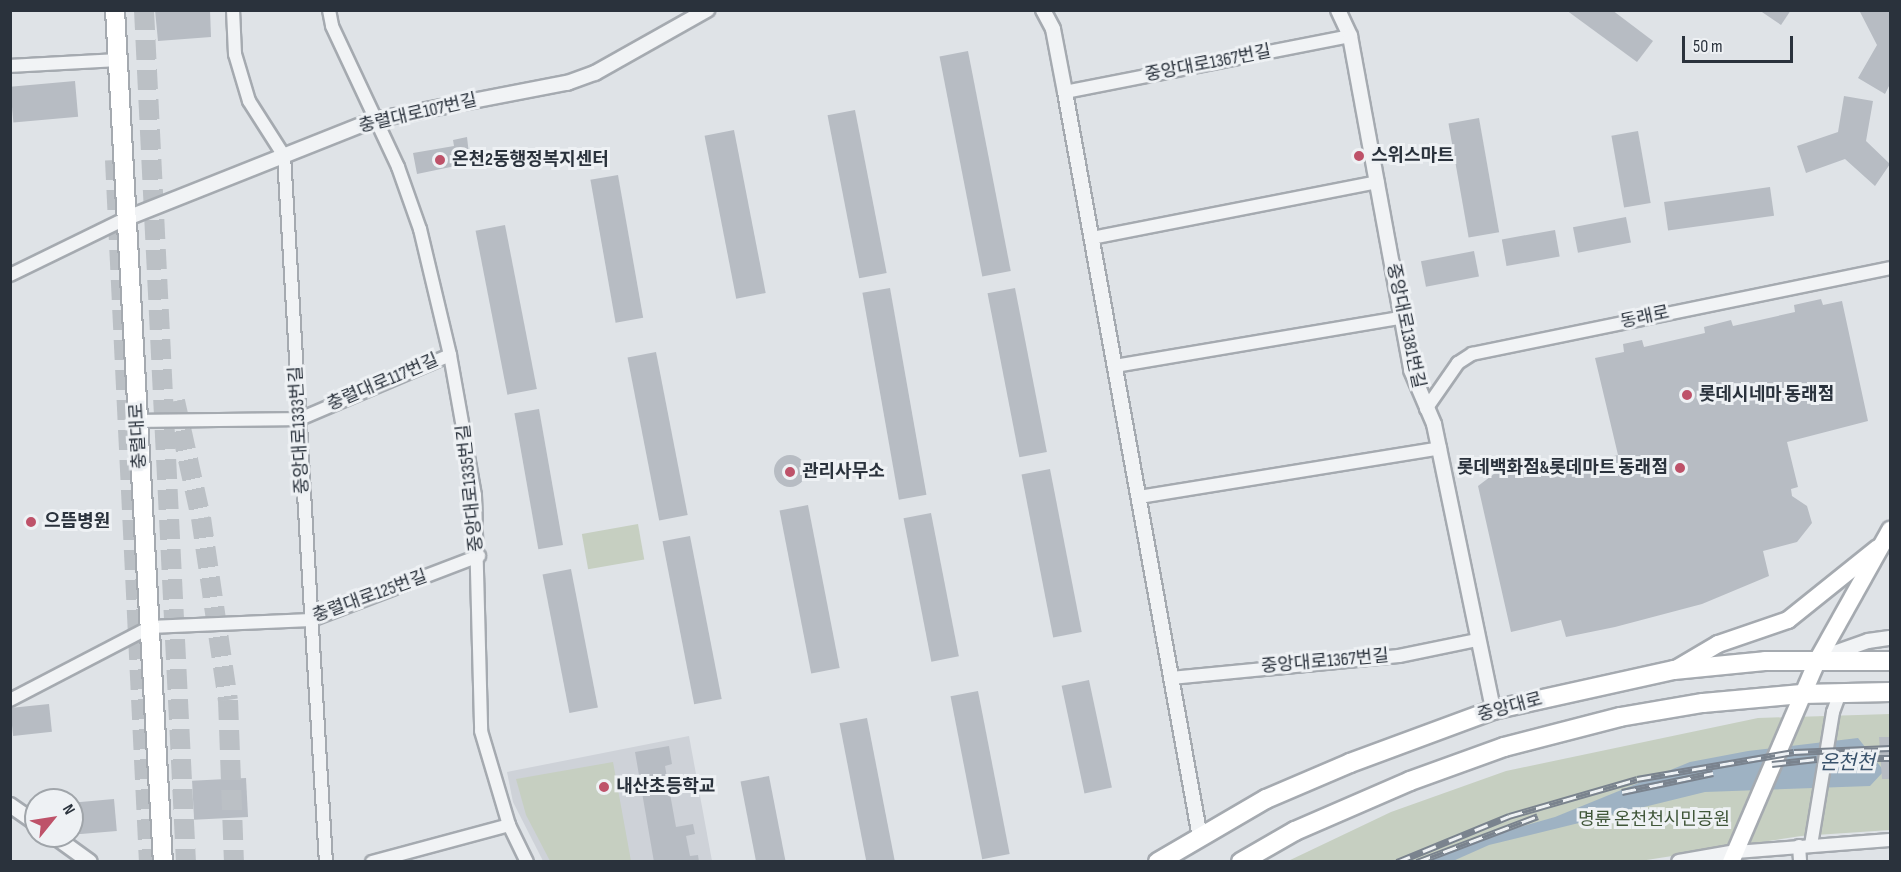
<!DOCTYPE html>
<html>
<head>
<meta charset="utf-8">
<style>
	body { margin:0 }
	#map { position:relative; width:1901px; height:872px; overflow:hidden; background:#dfe3e7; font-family:"Sofia Sans Condensed","Noto Sans KR",sans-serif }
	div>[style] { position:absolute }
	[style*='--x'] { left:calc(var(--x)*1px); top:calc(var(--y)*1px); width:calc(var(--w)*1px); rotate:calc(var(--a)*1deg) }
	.built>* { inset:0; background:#ced2d8 }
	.green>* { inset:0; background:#c6cfc1; transform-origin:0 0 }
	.water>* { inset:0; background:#9eb2c3 }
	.building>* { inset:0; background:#b7bcc3; transform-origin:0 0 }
	.round { border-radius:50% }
	.trunk-tunnel>* { height:20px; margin-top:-10px; transform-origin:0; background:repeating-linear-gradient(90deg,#bbc0c5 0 20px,transparent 0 30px) }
	.roads { filter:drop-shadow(2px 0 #a5aab0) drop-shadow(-2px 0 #a5aab0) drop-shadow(0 2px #a5aab0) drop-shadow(0 -2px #a5aab0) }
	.minor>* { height:12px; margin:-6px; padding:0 6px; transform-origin:6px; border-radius:6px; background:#f1f3f5 }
	.tertiary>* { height:14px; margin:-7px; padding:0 7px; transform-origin:7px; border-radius:7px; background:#f1f3f5 }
	.secondary>* { height:16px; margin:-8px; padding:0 8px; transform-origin:8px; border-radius:8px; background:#fff }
	.primary>* { height:18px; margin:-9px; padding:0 9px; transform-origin:9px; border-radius:9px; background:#fff }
	.rail>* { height:7px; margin-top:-3.5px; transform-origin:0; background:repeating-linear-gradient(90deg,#eef1f4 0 14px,#7a838e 0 28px); box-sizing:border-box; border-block:2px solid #7a838e }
	.dots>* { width:16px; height:16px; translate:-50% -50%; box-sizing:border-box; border:3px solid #eef1f4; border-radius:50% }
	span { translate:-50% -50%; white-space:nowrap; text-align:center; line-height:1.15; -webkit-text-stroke:6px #eef1f4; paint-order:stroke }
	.street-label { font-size:18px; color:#2a323c }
	.poi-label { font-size:18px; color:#2a323c; font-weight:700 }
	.left { translate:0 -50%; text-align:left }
	.right { translate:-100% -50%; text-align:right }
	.park-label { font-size:18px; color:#405639 }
	.water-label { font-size:20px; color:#39526b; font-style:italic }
	.frame { position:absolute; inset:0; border:12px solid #2a323c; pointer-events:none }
	.north { position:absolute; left:24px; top:788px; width:60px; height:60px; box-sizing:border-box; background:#eef1f4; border:2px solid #a0a5aa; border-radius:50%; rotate:60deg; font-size:16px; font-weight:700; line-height:24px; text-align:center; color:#2a323c }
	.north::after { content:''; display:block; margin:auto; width:21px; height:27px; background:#be5269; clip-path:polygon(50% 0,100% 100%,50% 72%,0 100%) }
	.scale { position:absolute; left:1682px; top:36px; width:111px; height:27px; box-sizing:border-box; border:3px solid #2a323c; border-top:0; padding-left:8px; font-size:18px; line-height:21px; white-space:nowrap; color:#2a323c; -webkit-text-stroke:4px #eef1f4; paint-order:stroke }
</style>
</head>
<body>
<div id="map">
	<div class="built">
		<div style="clip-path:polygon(689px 736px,712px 861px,543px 861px,513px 802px,507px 772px)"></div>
	</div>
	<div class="green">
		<div style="left:638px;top:524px;width:36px;height:57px;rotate:80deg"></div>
		<div style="clip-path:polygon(1890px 714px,1890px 830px,1801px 836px,1640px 861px,1286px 862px,1391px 812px,1506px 771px,1758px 718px)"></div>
		<div style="clip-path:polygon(613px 762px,631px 861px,550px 861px,526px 815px,516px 779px)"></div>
	</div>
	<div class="water">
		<div style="clip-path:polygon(1858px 738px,1884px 771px,1870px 786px,1705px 792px,1489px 845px,1453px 861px,1423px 862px,1485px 837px,1555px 817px,1690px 762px,1748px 751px)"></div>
	</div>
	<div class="building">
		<div style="clip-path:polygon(155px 10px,210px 10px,211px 37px,158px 41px)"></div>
		<div style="clip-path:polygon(1566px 10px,1612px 10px,1653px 41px,1637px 62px)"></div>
		<div style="clip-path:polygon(1759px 10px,1791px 10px,1781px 25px)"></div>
		<div style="clip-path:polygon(1859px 10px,1890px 10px,1890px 84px,1885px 94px,1858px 78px,1877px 45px)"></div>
		<div style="left:968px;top:51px;width:224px;height:29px;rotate:79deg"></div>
		<div style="left:75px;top:81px;width:36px;height:65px;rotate:85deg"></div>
		<div style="clip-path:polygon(1844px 96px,1873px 101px,1866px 141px,1890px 164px,1875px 186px,1845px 159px,1806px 173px,1797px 146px,1838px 132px)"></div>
		<div style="left:855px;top:110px;width:166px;height:28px;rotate:79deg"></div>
		<div style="left:1479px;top:118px;width:116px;height:31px;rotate:80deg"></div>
		<div style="left:734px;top:130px;width:166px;height:30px;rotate:79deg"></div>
		<div style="left:1638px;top:131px;width:73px;height:27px;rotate:80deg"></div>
		<div style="clip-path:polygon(467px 137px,470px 163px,417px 174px,413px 153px,454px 146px,453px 140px)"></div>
		<div style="left:618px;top:175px;width:145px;height:28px;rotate:80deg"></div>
		<div style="left:1770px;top:187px;width:29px;height:107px;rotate:82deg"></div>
		<div style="left:1626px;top:217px;width:26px;height:54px;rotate:79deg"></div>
		<div style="left:505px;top:225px;width:167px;height:30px;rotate:79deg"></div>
		<div style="left:1555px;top:230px;width:27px;height:54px;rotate:80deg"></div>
		<div style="left:1474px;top:251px;width:26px;height:54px;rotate:79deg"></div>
		<div style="left:890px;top:288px;width:210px;height:28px;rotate:80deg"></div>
		<div style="left:1015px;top:288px;width:167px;height:28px;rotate:79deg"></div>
		<div style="clip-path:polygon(1821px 299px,1823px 305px,1842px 301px,1868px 421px,1787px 442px,1798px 487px,1791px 489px,1792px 496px,1807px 506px,1812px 523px,1797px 542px,1763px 551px,1769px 576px,1702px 604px,1615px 627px,1566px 637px,1561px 620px,1511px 632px,1478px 486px,1507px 464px,1523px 462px,1538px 471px,1545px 469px,1546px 473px,1618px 455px,1595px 358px,1624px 352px,1623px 344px,1642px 340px,1644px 347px,1705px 333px,1704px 327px,1731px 320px,1733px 326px,1795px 312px,1794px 305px)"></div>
		<div style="left:656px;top:352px;width:166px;height:29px;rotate:79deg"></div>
		<div style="left:539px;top:409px;width:138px;height:25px;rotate:80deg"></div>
		<div class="round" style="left:774px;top:455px;width:32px;height:32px"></div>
		<div style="left:1050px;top:469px;width:166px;height:29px;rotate:79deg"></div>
		<div style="left:808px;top:505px;width:166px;height:29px;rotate:79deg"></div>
		<div style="left:931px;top:513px;width:146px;height:28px;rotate:79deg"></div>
		<div style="left:690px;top:536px;width:166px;height:28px;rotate:79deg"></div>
		<div style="left:571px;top:569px;width:141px;height:29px;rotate:79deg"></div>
		<div style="left:1089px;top:680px;width:110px;height:28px;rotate:78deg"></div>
		<div style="left:978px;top:691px;width:166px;height:28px;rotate:79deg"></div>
		<div style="left:49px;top:704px;width:28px;height:39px;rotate:84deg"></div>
		<div style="left:867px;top:718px;width:147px;height:28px;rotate:79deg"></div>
		<div style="clip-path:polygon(1879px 737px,1890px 737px,1890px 779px,1882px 779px)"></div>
		<div style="clip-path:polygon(669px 746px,672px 764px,665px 766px,676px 827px,693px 824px,695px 834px,686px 836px,690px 856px,698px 855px,699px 862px,654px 862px,635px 752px)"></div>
		<div style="left:769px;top:776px;width:87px;height:29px;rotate:79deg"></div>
		<div style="left:246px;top:778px;width:39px;height:54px;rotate:87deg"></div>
		<div style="left:114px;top:799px;width:32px;height:42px;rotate:85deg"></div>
	</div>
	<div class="trunk-tunnel">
		<div style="--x:144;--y:10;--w:853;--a:87.18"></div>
		<div style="--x:115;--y:160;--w:703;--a:87.23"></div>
		<div style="--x:175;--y:401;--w:120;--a:77.5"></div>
		<div style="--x:201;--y:518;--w:184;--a:81.6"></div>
		<div style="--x:228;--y:700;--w:162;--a:87.9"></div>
	</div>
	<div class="roads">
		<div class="minor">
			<div style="--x:233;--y:10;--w:44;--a:87.4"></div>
			<div style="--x:235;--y:54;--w:49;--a:73.4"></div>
			<div style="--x:249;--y:101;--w:65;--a:57.5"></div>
			<div style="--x:284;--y:156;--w:707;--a:86.6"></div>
			<div style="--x:329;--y:10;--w:16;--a:79"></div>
			<div style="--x:332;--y:26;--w:156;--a:64.9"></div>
			<div style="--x:398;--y:167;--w:66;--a:70.5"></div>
			<div style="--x:420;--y:229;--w:130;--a:76.6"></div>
			<div style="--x:450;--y:355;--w:142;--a:79.9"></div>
			<div style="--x:475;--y:495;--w:236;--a:88.5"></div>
			<div style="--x:481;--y:731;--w:98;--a:73.4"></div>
			<div style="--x:509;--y:825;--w:41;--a:64.1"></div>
			<div style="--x:10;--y:66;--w:107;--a:-3.2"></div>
			<div style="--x:1065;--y:92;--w:290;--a:-11.1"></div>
			<div style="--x:1092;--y:238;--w:291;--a:-11.1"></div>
			<div style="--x:10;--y:275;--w:128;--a:-26"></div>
			<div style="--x:1115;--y:366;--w:289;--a:-9.6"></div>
			<div style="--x:1426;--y:409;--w:56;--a:-55.2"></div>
			<div style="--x:1458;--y:363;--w:17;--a:-33"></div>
			<div style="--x:1472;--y:354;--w:427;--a:-11.6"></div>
			<div style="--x:138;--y:421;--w:162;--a:-0.7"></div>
			<div style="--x:300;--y:419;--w:163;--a:-23.1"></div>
			<div style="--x:1139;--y:497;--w:305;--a:-9.2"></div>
			<div style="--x:1171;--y:678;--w:229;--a:-5.5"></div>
			<div style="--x:1399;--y:656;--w:80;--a:-11.6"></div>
			<div style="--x:10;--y:700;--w:158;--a:-27.5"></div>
			<div style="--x:150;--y:627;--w:161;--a:-2.5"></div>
			<div style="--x:311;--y:620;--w:180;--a:-20.9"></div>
			<div style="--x:1811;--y:845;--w:135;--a:-80.6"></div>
			<div style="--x:1833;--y:712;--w:20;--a:-70"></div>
			<div style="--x:1799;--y:846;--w:16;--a:86"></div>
			<div style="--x:1736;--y:852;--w:154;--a:-4.5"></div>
			<div style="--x:372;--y:862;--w:142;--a:-15.1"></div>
		</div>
		<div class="tertiary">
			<div style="--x:1043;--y:10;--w:21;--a:62"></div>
			<div style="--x:1053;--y:29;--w:64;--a:79.2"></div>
			<div style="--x:1065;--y:92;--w:757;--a:79.73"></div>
			<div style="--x:1338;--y:10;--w:29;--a:65"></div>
			<div style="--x:1350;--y:36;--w:340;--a:79.6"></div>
			<div style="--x:1411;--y:370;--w:59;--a:66.9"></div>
			<div style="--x:1434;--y:424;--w:292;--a:78.3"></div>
			<div style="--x:125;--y:219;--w:268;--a:-21.7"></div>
			<div style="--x:374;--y:120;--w:197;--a:-10.9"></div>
			<div style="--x:567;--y:83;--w:30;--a:-20"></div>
			<div style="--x:595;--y:73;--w:129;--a:-29.4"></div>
			<div style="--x:1820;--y:658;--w:51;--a:-19.5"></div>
			<div style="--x:1868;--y:641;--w:22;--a:-8"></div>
			<div style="--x:10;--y:805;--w:32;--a:35"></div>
			<div style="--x:54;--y:836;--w:44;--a:35.8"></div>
			<div style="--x:1679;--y:862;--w:58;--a:-10"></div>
		</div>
		<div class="secondary">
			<div style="--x:1674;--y:670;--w:51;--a:-30.6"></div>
			<div style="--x:1718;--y:644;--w:74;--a:-18.9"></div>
			<div style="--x:1788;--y:620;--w:115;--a:-38.7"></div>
			<div style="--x:1731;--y:862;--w:221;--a:-66.8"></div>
			<div style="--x:1818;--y:659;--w:148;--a:-60.8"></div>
		</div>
		<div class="primary">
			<div style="--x:115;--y:10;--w:853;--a:86.78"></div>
			<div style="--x:1158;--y:862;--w:125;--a:-30.3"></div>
			<div style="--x:1266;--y:799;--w:91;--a:-23.2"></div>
			<div style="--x:1350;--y:763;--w:153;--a:-20.3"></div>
			<div style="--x:1493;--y:710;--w:185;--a:-12.5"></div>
			<div style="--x:1674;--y:670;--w:91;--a:-5.6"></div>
			<div style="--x:1765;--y:661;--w:125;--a:0"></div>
			<div style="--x:1241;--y:862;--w:62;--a:-29.9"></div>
			<div style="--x:1295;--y:831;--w:125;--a:-23.5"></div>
			<div style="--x:1410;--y:781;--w:100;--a:-19.9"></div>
			<div style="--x:1504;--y:747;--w:120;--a:-14.5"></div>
			<div style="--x:1620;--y:717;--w:84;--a:-9.6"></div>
			<div style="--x:1703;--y:703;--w:99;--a:-5.2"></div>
			<div style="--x:1802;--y:694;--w:88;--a:-1.3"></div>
		</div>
	</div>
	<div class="rail">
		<div style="--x:1856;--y:758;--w:34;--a:0"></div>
		<div style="--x:1772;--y:764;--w:45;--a:-6.3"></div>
		<div style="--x:1622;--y:792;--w:93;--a:-11.8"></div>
		<div style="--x:1397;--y:862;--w:121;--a:-22.3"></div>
		<div style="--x:1509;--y:816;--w:133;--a:-16.1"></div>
		<div style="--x:1637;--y:779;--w:159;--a:-9.8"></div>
		<div style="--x:1794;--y:752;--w:96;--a:-2.4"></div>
		<div style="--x:1417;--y:862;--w:129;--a:-20.8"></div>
	</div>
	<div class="dots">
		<div style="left:1359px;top:156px;background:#be5269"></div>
		<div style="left:440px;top:160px;background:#be5269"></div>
		<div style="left:1687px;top:395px;background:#be5269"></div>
		<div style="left:1680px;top:468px;background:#be5269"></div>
		<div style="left:790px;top:472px;background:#be5269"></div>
		<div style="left:31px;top:522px;background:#be5269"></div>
		<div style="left:604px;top:787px;background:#be5269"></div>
	</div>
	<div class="street-label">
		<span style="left:1208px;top:64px;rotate:-11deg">중앙대로1367번길</span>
		<span style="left:418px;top:114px;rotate:-13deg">충렬대로107번길</span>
		<span style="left:1645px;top:318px;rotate:-12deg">동래로</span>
		<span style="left:1405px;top:326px;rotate:78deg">중앙대로1381번길</span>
		<span style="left:383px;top:383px;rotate:-23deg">충렬대로117번길</span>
		<span style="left:300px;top:430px;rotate:-93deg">중앙대로1333번길</span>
		<span style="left:139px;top:436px;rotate:-93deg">충렬대로</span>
		<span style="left:471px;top:488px;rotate:-96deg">중앙대로1335번길</span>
		<span style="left:370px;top:597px;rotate:-20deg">충렬대로125번길</span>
		<span style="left:1325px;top:662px;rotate:-5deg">중앙대로1367번길</span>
		<span style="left:1510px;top:708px;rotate:-15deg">중앙대로</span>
	</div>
	<div class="poi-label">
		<span class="left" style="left:1371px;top:156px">스위스마트</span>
		<span class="left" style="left:452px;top:160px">온천2동행정복지센터</span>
		<span class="left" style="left:1699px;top:395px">롯데시네마 동래점</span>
		<span class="right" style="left:1668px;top:468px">롯데백화점&amp;롯데마트 동래점</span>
		<span class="left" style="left:802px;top:472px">관리사무소</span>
		<span class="left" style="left:44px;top:522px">으뜸병원</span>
		<span class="left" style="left:616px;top:787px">내산초등학교</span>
	</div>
	<div class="park-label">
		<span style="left:1654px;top:820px">명륜 온천천시민공원</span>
	</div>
	<div class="water-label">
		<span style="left:1847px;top:763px">온천천</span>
	</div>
	<div class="frame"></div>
	<div class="north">N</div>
	<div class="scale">50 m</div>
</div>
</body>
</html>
